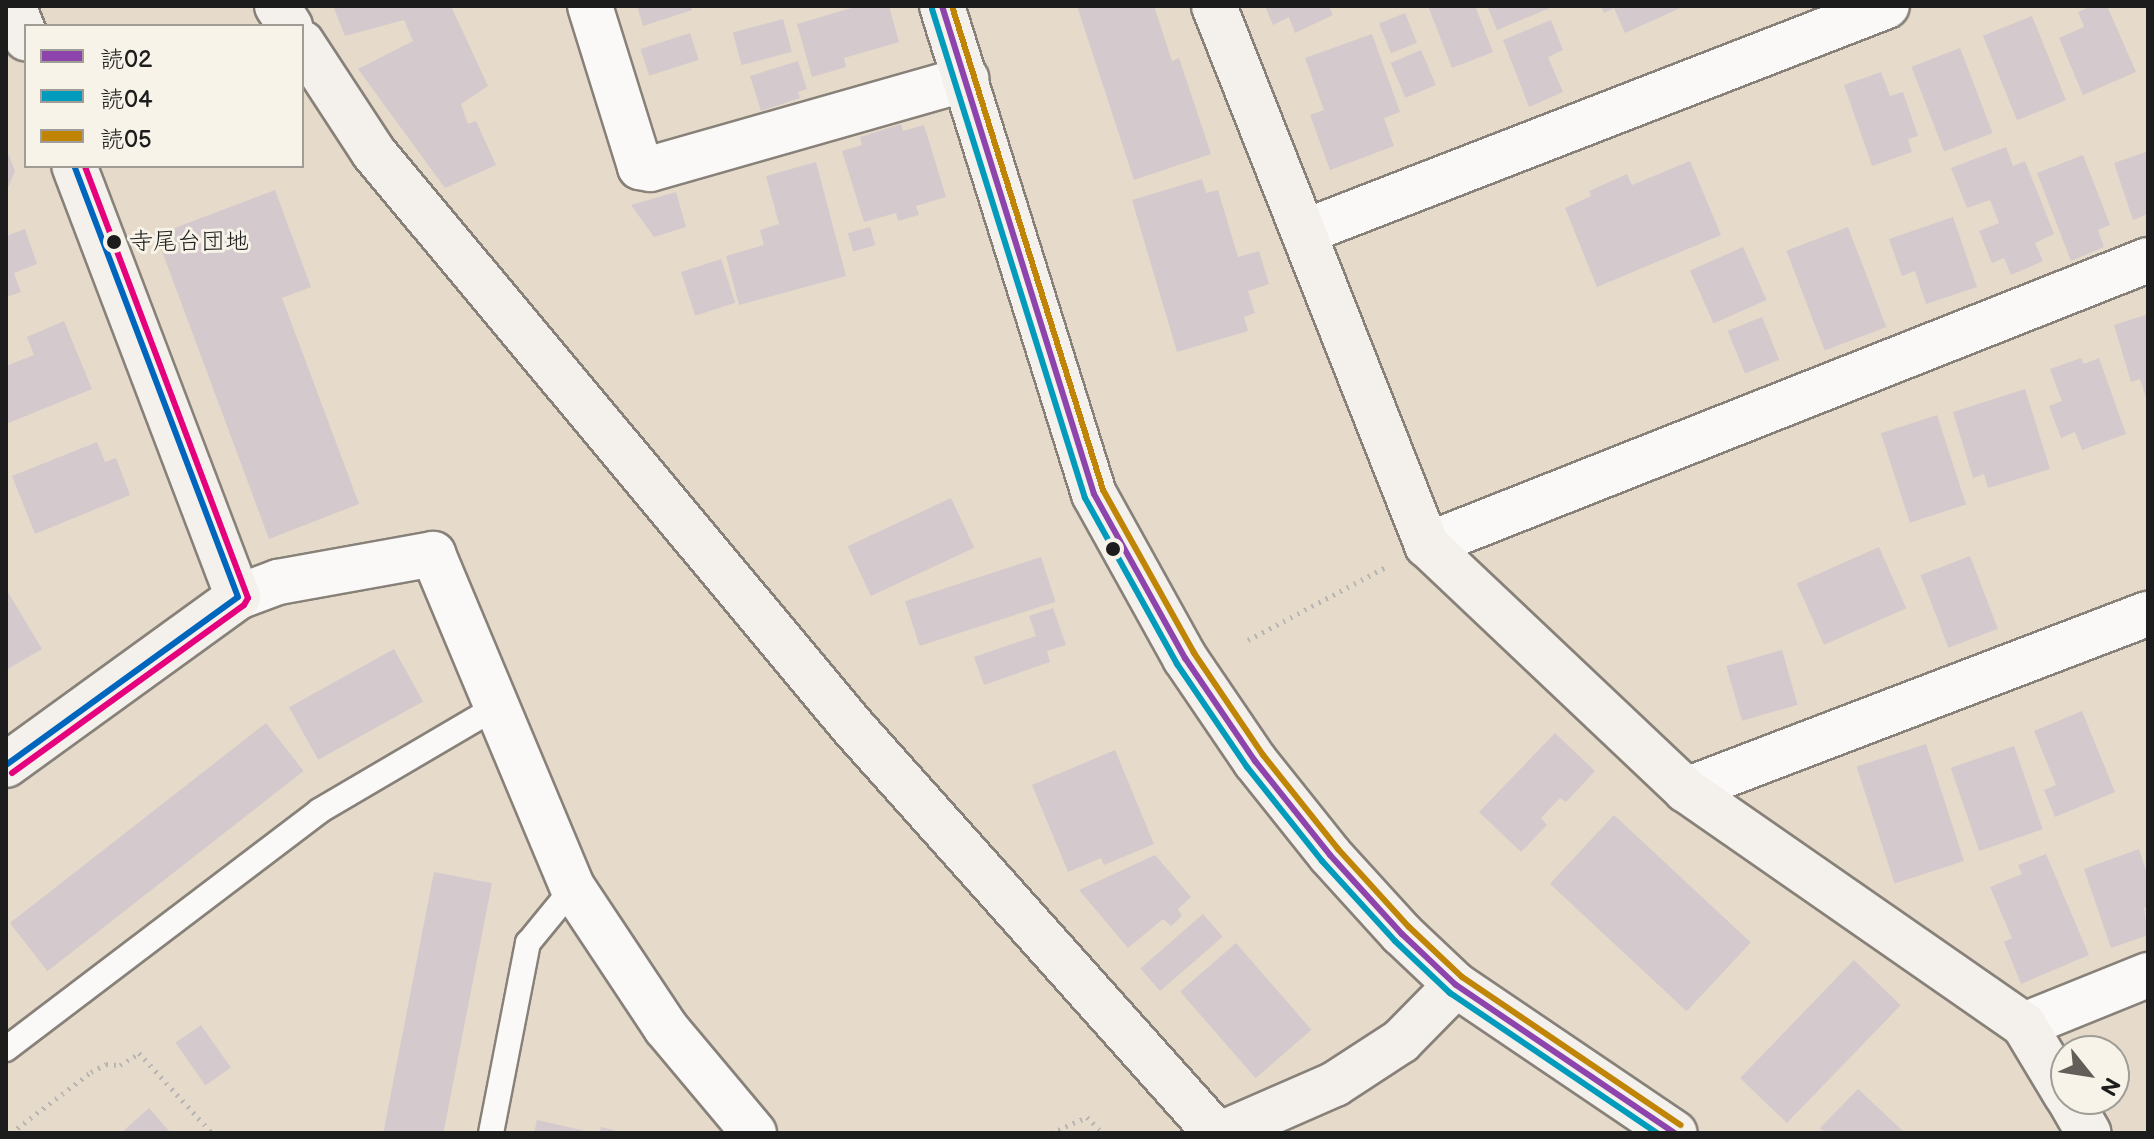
<!DOCTYPE html>
<html>
<head>
<meta charset="utf-8">
<style>
	body { margin:0 }
	#map { position:relative; width:2154px; height:1139px; overflow:hidden; background:#e6daca; font-family:"Balsamiq Sans","Klee One",sans-serif }
	div>[style] { position:absolute }
	[style*='--x'] { left:calc(var(--x)*1px); top:calc(var(--y)*1px); width:calc(var(--w)*1px); rotate:calc(var(--a)*1deg) }
	.building>* { inset:0; background:#d4cacd; transform-origin:0 0 }
	.path>* { height:5px; margin-top:-2.5px; transform-origin:0; background:repeating-linear-gradient(90deg,#b8b6b3 0 2px,transparent 0 8px) }
	.roads { filter:drop-shadow(2px 0 #878179) drop-shadow(-2px 0 #878179) drop-shadow(0 2px #878179) drop-shadow(0 -2px #878179) }
	.lane>* { height:24px; margin:-12px; padding:0 12px; transform-origin:12px; border-radius:12px; background:#fbf9f7 }
	.street>* { height:44px; margin:-22px; padding:0 22px; transform-origin:22px; border-radius:22px; background:#fbf9f7 }
	.secondary>* { height:44px; margin:-22px; padding:0 22px; transform-origin:22px; border-radius:22px; background:#f4f1ec }
	.bus-1>* { height:6px; margin:-3px; padding:0 3px; transform-origin:3px; border-radius:3px; background:#8e44ad }
	.bus-2>* { height:6px; margin:-3px; padding:0 3px; transform-origin:3px; border-radius:3px; background:#039bbc }
	.bus-3>* { height:6px; margin:-3px; padding:0 3px; transform-origin:3px; border-radius:3px; background:#c08407 }
	.bus-4>* { height:6px; margin:-3px; padding:0 3px; transform-origin:3px; border-radius:3px; background:#0065bd }
	.bus-5>* { height:6px; margin:-3px; padding:0 3px; transform-origin:3px; border-radius:3px; background:#e5007d }
	.dots>* { width:22px; height:22px; translate:-50% -50%; box-sizing:border-box; border:4px solid #f7f3e8; border-radius:50% }
	span { translate:-50% -50%; white-space:nowrap; text-align:center; line-height:1.15; -webkit-text-stroke:6px #f7f3e8; paint-order:stroke }
	.bus-label { font-size:24px; color:#1c1c1c }
	.left { translate:0 -50%; text-align:left }
	.frame { position:absolute; inset:0; border:8px solid #1c1c1c; pointer-events:none }
	.legend { position:absolute; left:24px; top:24px; width:280px; height:144px; box-sizing:border-box; background:#f7f3e8; border:2px solid #9f9d96; margin:0; padding:10px 14px; list-style:none; font-size:24px; color:#1c1c1c }
	.legend li { display:flex; align-items:center; gap:16px; height:40px }
	.legend b { width:40px; border:2px solid #9f9d96 }
	.north { position:absolute; left:2050px; top:1035px; width:80px; height:80px; box-sizing:border-box; background:#f7f3e8; border:2px solid #9f9d96; border-radius:50%; rotate:120deg; font-size:22px; font-weight:700; line-height:32px; text-align:center; color:#1c1c1c }
	.north::after { content:''; display:block; margin:auto; width:28px; height:36px; background:#635e59; clip-path:polygon(50% 0,100% 100%,50% 72%,0 100%) }
</style>
</head>
<body>
<div id="map">
	<div class="building">
		<div style="clip-path:polygon(333px 6px,451px 6px,488px 86px,461px 104px,468px 124px,476px 121px,496px 165px,445px 188px,358px 69px,413px 41px,404px 20px,345px 36px)"></div>
		<div style="clip-path:polygon(637px 6px,691px 6px,692px 10px,643px 26px)"></div>
		<div style="clip-path:polygon(858px 6px,889px 6px,899px 42px,844px 58px,846px 67px,812px 77px,797px 24px)"></div>
		<div style="clip-path:polygon(1077px 6px,1154px 6px,1172px 61px,1179px 58px,1211px 154px,1134px 180px)"></div>
		<div style="clip-path:polygon(1265px 6px,1329px 6px,1333px 15px,1295px 33px,1289px 17px,1273px 25px)"></div>
		<div style="clip-path:polygon(1428px 6px,1475px 6px,1493px 52px,1452px 68px)"></div>
		<div style="clip-path:polygon(1492px 6px,1555px 6px,1497px 30px,1488px 8px)"></div>
		<div style="clip-path:polygon(1601px 6px,1685px 6px,1625px 33px,1614px 8px,1604px 13px)"></div>
		<div style="clip-path:polygon(2092px 6px,2107px 6px,2136px 72px,2083px 95px,2059px 38px,2084px 27px,2078px 12px)"></div>
		<div style="left:1405px;top:13px;width:32px;height:28px;rotate:68deg"></div>
		<div style="left:2032px;top:16px;width:91px;height:53px;rotate:68deg"></div>
		<div style="left:783px;top:19px;width:34px;height:52px;rotate:75deg"></div>
		<div style="clip-path:polygon(1551px 20px,1563px 50px,1548px 57px,1563px 92px,1529px 107px,1503px 40px)"></div>
		<div style="left:690px;top:33px;width:28px;height:52px;rotate:72deg"></div>
		<div style="clip-path:polygon(1372px 34px,1400px 112px,1384px 118px,1394px 146px,1330px 170px,1310px 115px,1324px 110px,1305px 58px)"></div>
		<div style="left:1960px;top:48px;width:91px;height:52px;rotate:69deg"></div>
		<div style="left:1421px;top:50px;width:38px;height:33px;rotate:67deg"></div>
		<div style="clip-path:polygon(798px 61px,807px 89px,798px 92px,800px 98px,761px 111px,750px 76px)"></div>
		<div style="clip-path:polygon(1881px 72px,1890px 96px,1903px 92px,1918px 136px,1908px 139px,1912px 152px,1872px 166px,1844px 85px)"></div>
		<div style="clip-path:polygon(901px 124px,903px 131px,924px 125px,946px 197px,916px 206px,919px 215px,898px 221px,896px 213px,864px 222px,842px 151px,862px 145px,860px 137px)"></div>
		<div style="clip-path:polygon(2006px 147px,2013px 166px,2025px 161px,2054px 234px,2035px 243px,2043px 261px,2011px 275px,2004px 258px,1992px 263px,1979px 231px,1999px 223px,1990px 200px,1967px 208px,1951px 168px)"></div>
		<div style="clip-path:polygon(6px 148px,15px 171px,6px 192px)"></div>
		<div style="clip-path:polygon(2148px 151px,2148px 214px,2133px 220px,2114px 163px)"></div>
		<div style="clip-path:polygon(2083px 155px,2110px 225px,2098px 230px,2104px 247px,2071px 261px,2037px 173px)"></div>
		<div style="clip-path:polygon(1690px 161px,1721px 235px,1597px 287px,1565px 208px,1591px 196px,1589px 191px,1627px 174px,1632px 185px)"></div>
		<div style="clip-path:polygon(816px 162px,846px 276px,739px 305px,726px 256px,764px 245px,760px 230px,779px 224px,766px 176px)"></div>
		<div style="clip-path:polygon(1202px 179px,1206px 193px,1218px 190px,1238px 257px,1259px 251px,1269px 284px,1248px 291px,1255px 313px,1244px 317px,1248px 331px,1177px 352px,1132px 200px)"></div>
		<div style="clip-path:polygon(275px 190px,311px 287px,282px 298px,359px 504px,269px 539px,156px 235px)"></div>
		<div style="clip-path:polygon(676px 192px,686px 227px,654px 237px,631px 205px)"></div>
		<div style="clip-path:polygon(1953px 217px,1977px 287px,1926px 304px,1915px 271px,1902px 276px,1889px 239px)"></div>
		<div style="left:870px;top:227px;width:19px;height:23px;rotate:74deg"></div>
		<div style="left:1848px;top:227px;width:107px;height:66px;rotate:69deg"></div>
		<div style="clip-path:polygon(25px 229px,37px 264px,14px 273px,21px 292px,6px 297px,6px 236px)"></div>
		<div style="left:1743px;top:247px;width:58px;height:58px;rotate:66deg"></div>
		<div style="left:721px;top:259px;width:46px;height:42px;rotate:72deg"></div>
		<div style="clip-path:polygon(2148px 314px,2148px 401px,2147px 401px,2140px 379px,2131px 382px,2114px 325px)"></div>
		<div style="left:1762px;top:317px;width:46px;height:37px;rotate:68deg"></div>
		<div style="clip-path:polygon(64px 321px,92px 389px,6px 424px,6px 366px,34px 355px,27px 337px)"></div>
		<div style="clip-path:polygon(2081px 358px,2084px 364px,2099px 358px,2126px 434px,2082px 450px,2075px 432px,2061px 438px,2049px 406px,2062px 401px,2050px 369px)"></div>
		<div style="clip-path:polygon(2025px 389px,2050px 469px,1988px 488px,1984px 474px,1973px 478px,1953px 412px)"></div>
		<div style="left:1937px;top:415px;width:94px;height:59px;rotate:72deg"></div>
		<div style="clip-path:polygon(97px 442px,105px 462px,116px 458px,130px 495px,35px 534px,12px 476px)"></div>
		<div style="left:951px;top:498px;width:55px;height:114px;rotate:65deg"></div>
		<div style="left:1879px;top:547px;width:67px;height:90px;rotate:66deg"></div>
		<div style="left:1970px;top:556px;width:78px;height:53px;rotate:69deg"></div>
		<div style="left:1041px;top:557px;width:47px;height:143px;rotate:72deg"></div>
		<div style="clip-path:polygon(6px 589px,42px 649px,6px 670px)"></div>
		<div style="clip-path:polygon(1053px 608px,1066px 645px,1047px 651px,1050px 662px,984px 685px,974px 657px,1036px 636px,1029px 616px)"></div>
		<div style="left:394px;top:649px;width:60px;height:120px;rotate:61deg"></div>
		<div style="left:1782px;top:650px;width:57px;height:58px;rotate:74deg"></div>
		<div style="clip-path:polygon(2082px 711px,2115px 792px,2055px 817px,2044px 790px,2056px 785px,2034px 731px)"></div>
		<div style="left:266px;top:723px;width:61px;height:325px;rotate:52deg"></div>
		<div style="clip-path:polygon(1555px 733px,1595px 771px,1566px 802px,1560px 798px,1541px 818px,1547px 825px,1521px 852px,1479px 812px)"></div>
		<div style="left:1926px;top:744px;width:123px;height:73px;rotate:72deg"></div>
		<div style="left:2014px;top:746px;width:88px;height:67px;rotate:71deg"></div>
		<div style="clip-path:polygon(1115px 750px,1154px 844px,1104px 865px,1101px 858px,1068px 872px,1032px 785px)"></div>
		<div style="left:1614px;top:815px;width:187px;height:94px;rotate:43deg"></div>
		<div style="clip-path:polygon(2139px 849px,2148px 877px,2148px 906px,2144px 908px,2148px 935px,2111px 948px,2084px 869px)"></div>
		<div style="clip-path:polygon(2046px 854px,2089px 955px,2021px 984px,2004px 942px,2012px 938px,1990px 887px,2022px 874px,2018px 865px)"></div>
		<div style="clip-path:polygon(1155px 855px,1191px 897px,1178px 909px,1182px 916px,1171px 926px,1163px 919px,1128px 948px,1079px 890px)"></div>
		<div style="left:434px;top:872px;width:59px;height:265px;rotate:11deg"></div>
		<div style="left:1203px;top:914px;width:30px;height:83px;rotate:49deg"></div>
		<div style="left:1236px;top:943px;width:115px;height:74px;rotate:49deg"></div>
		<div style="left:1854px;top:960px;width:65px;height:164px;rotate:44deg"></div>
		<div style="left:201px;top:1025px;width:52px;height:31px;rotate:55deg"></div>
		<div style="clip-path:polygon(1858px 1089px,1905px 1133px,1825px 1133px,1820px 1128px)"></div>
		<div style="clip-path:polygon(149px 1108px,171px 1133px,121px 1133px)"></div>
		<div style="clip-path:polygon(537px 1120px,590px 1132px,590px 1133px,534px 1133px)"></div>
		<div style="clip-path:polygon(601px 1127px,621px 1132px,621px 1133px,599px 1133px)"></div>
	</div>
	<div class="path">
		<div style="--x:1248;--y:640;--w:158;--a:-27.9"></div>
		<div style="--x:11;--y:1133;--w:101;--a:-37.3"></div>
		<div style="--x:91;--y:1072;--w:17;--a:-28"></div>
		<div style="--x:106;--y:1064;--w:14;--a:4"></div>
		<div style="--x:120;--y:1065;--w:22;--a:-32"></div>
		<div style="--x:139;--y:1053;--w:108;--a:47.6"></div>
		<div style="--x:1051;--y:1133;--w:39;--a:-24"></div>
		<div style="--x:1087;--y:1117;--w:23;--a:45"></div>
	</div>
	<div class="roads">
		<div class="lane">
			<div style="--x:6;--y:1049;--w:393;--a:-37.2"></div>
			<div style="--x:319;--y:811;--w:208;--a:-30.4"></div>
			<div style="--x:491;--y:1133;--w:194;--a:-79"></div>
			<div style="--x:528;--y:943;--w:71;--a:-50.7"></div>
		</div>
		<div class="street">
			<div style="--x:590;--y:6;--w:169;--a:72.7"></div>
			<div style="--x:640;--y:167;--w:10;--a:11"></div>
			<div style="--x:650;--y:169;--w:329;--a:-15.9"></div>
			<div style="--x:1304;--y:232;--w:625;--a:-21.19"></div>
			<div style="--x:1427;--y:545;--w:775;--a:-21.57"></div>
			<div style="--x:238;--y:597;--w:43;--a:-20.6"></div>
			<div style="--x:278;--y:582;--w:158;--a:-10.2"></div>
			<div style="--x:433;--y:554;--w:362;--a:67.3"></div>
			<div style="--x:573;--y:888;--w:168;--a:56.4"></div>
			<div style="--x:666;--y:1028;--w:137;--a:50"></div>
			<div style="--x:1686;--y:790;--w:494;--a:-20.9"></div>
			<div style="--x:2024;--y:1025;--w:134;--a:-22"></div>
		</div>
		<div class="secondary">
			<div style="--x:13;--y:6;--w:35;--a:68"></div>
			<div style="--x:277;--y:6;--w:24;--a:57"></div>
			<div style="--x:942;--y:6;--w:511;--a:72.7"></div>
			<div style="--x:1094;--y:494;--w:188;--a:61"></div>
			<div style="--x:1185;--y:658;--w:125;--a:55.8"></div>
			<div style="--x:1255;--y:761;--w:120;--a:51.4"></div>
			<div style="--x:1330;--y:855;--w:107;--a:47.7"></div>
			<div style="--x:1402;--y:934;--w:74;--a:43.4"></div>
			<div style="--x:1456;--y:985;--w:264;--a:34.1"></div>
			<div style="--x:1214;--y:6;--w:580;--a:68.44"></div>
			<div style="--x:1427;--y:545;--w:357;--a:43.4"></div>
			<div style="--x:1686;--y:790;--w:412;--a:34.8"></div>
			<div style="--x:2024;--y:1025;--w:82;--a:59"></div>
			<div style="--x:302;--y:43;--w:131;--a:56.8"></div>
			<div style="--x:374;--y:153;--w:748;--a:50.16"></div>
			<div style="--x:853;--y:727;--w:545;--a:48.2"></div>
			<div style="--x:6;--y:765;--w:286;--a:-35.9"></div>
			<div style="--x:238;--y:597;--w:461;--a:-110.8"></div>
			<div style="--x:2069;--y:1099;--w:39;--a:60"></div>
			<div style="--x:1223;--y:1133;--w:122;--a:-23.6"></div>
			<div style="--x:1335;--y:1084;--w:79;--a:-33.1"></div>
			<div style="--x:1401;--y:1041;--w:78;--a:-45.5"></div>
		</div>
	</div>
	<div class="bus-1">
		<div style="--x:942;--y:6;--w:511;--a:72.7"></div>
		<div style="--x:1094;--y:494;--w:188;--a:61"></div>
		<div style="--x:1185;--y:658;--w:125;--a:55.8"></div>
		<div style="--x:1255;--y:761;--w:120;--a:51.4"></div>
		<div style="--x:1330;--y:855;--w:107;--a:47.7"></div>
		<div style="--x:1402;--y:934;--w:74;--a:43.4"></div>
		<div style="--x:1456;--y:985;--w:264;--a:34.1"></div>
	</div>
	<div class="bus-2">
		<div style="--x:932;--y:9;--w:512;--a:72.63"></div>
		<div style="--x:1085;--y:498;--w:190;--a:61"></div>
		<div style="--x:1177;--y:664;--w:125;--a:55.8"></div>
		<div style="--x:1247;--y:767;--w:120;--a:51.4"></div>
		<div style="--x:1322;--y:861;--w:108;--a:47.6"></div>
		<div style="--x:1395;--y:941;--w:76;--a:43.4"></div>
		<div style="--x:1450;--y:993;--w:250;--a:34.1"></div>
	</div>
	<div class="bus-3">
		<div style="--x:952;--y:6;--w:507;--a:72.67"></div>
		<div style="--x:1103;--y:490;--w:187;--a:60.8"></div>
		<div style="--x:1194;--y:653;--w:123;--a:55.9"></div>
		<div style="--x:1263;--y:755;--w:120;--a:51.4"></div>
		<div style="--x:1338;--y:849;--w:105;--a:47.7"></div>
		<div style="--x:1409;--y:927;--w:73;--a:43.3"></div>
		<div style="--x:1462;--y:977;--w:264;--a:34.1"></div>
	</div>
	<div class="bus-4">
		<div style="--x:6;--y:765;--w:286;--a:-35.9"></div>
		<div style="--x:238;--y:597;--w:461;--a:-110.8"></div>
	</div>
	<div class="bus-5">
		<div style="--x:12;--y:773;--w:286;--a:-35.9"></div>
		<div style="--x:244;--y:605;--w:8;--a:-60"></div>
		<div style="--x:248;--y:598;--w:462;--a:-110.7"></div>
	</div>
	<div class="dots">
		<div style="left:114px;top:242px;background:#1c1c1c"></div>
		<div style="left:1113px;top:549px;background:#1c1c1c"></div>
	</div>
	<div class="bus-label">
		<span class="left" style="left:129px;top:242px">寺尾台団地</span>
	</div>
	<div class="frame"></div>
	<ul class="legend">
	<li><b style="height:10px;background:#8e44ad"></b>読02</li>
	<li><b style="height:10px;background:#039bbc"></b>読04</li>
	<li><b style="height:10px;background:#c08407"></b>読05</li>
	</ul>
	<div class="north">N</div>
</div>
</body>
</html>
